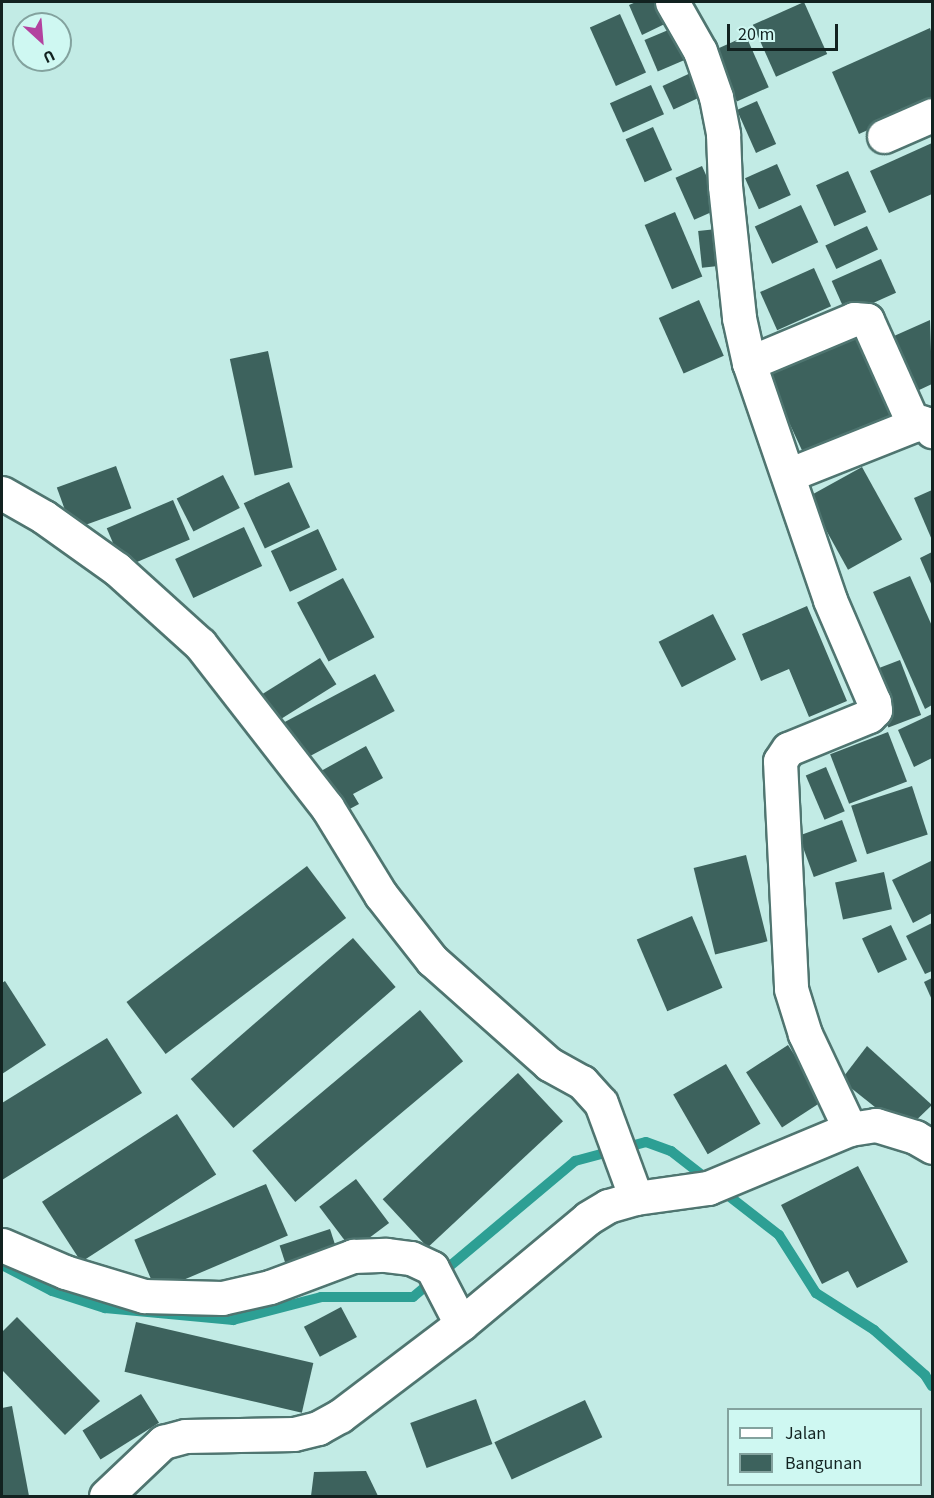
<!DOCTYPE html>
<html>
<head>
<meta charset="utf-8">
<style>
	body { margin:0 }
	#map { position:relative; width:934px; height:1498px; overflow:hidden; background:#c2ebe5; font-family:"Source Sans 3",sans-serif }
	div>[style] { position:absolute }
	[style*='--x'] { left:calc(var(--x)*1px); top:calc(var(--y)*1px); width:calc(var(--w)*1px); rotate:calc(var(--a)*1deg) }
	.stream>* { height:10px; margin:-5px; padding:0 5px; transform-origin:5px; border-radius:5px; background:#2d9f94 }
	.building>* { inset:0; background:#3d625d; transform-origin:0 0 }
	.roads { filter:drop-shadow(2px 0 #4f7570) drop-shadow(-2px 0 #4f7570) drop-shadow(0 2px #4f7570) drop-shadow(0 -2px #4f7570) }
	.minor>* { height:33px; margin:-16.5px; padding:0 16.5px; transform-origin:16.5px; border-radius:16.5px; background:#fff }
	span { translate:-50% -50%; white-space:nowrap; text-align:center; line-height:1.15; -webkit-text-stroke:6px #cff8f2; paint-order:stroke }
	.frame { position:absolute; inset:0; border:3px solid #122220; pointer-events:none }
	.legend { position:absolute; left:727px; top:1408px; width:195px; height:78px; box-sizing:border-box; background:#cff8f2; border:2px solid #83a29e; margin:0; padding:8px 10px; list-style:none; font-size:18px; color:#122220 }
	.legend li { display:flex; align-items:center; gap:12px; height:30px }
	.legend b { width:30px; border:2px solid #83a29e }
	.north { position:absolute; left:12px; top:12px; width:60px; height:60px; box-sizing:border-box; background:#cff8f2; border:2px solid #83a29e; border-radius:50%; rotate:154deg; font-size:16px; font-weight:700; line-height:24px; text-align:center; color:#122220 }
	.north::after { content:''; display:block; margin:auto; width:21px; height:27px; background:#b3429f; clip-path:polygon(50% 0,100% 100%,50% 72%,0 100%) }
	.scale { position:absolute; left:727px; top:24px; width:111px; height:27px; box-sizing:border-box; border:3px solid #122220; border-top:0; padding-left:8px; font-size:18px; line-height:21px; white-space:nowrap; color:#122220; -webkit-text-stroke:4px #cff8f2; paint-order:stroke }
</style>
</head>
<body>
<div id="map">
	<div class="stream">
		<div style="--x:2;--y:1265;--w:56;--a:27.5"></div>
		<div style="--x:52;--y:1291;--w:56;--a:17.8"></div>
		<div style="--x:105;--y:1308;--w:129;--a:5.4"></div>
		<div style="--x:233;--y:1320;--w:91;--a:-14.6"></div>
		<div style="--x:321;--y:1297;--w:92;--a:0"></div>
		<div style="--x:413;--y:1297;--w:212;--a:-40"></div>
		<div style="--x:575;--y:1161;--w:73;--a:-15"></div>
		<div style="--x:646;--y:1142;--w:27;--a:20"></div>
		<div style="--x:671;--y:1151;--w:137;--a:37.9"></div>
		<div style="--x:779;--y:1235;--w:69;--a:57.5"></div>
		<div style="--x:816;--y:1293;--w:69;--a:32.5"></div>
		<div style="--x:874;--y:1330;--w:68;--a:41.4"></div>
		<div style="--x:925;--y:1375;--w:13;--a:58"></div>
	</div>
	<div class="building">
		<div style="clip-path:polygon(636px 2px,667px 2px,675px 19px,642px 35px,629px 5px)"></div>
		<div style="left:804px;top:2px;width:57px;height:56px;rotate:66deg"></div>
		<div style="left:620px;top:14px;width:64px;height:33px;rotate:66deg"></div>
		<div style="left:673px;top:28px;width:34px;height:31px;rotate:67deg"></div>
		<div style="clip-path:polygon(930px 28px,932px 35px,932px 101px,859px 134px,832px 72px)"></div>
		<div style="left:746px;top:36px;width:56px;height:35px;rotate:66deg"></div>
		<div style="left:697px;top:70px;width:26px;height:38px;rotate:65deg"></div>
		<div style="left:651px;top:85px;width:32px;height:45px;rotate:66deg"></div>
		<div style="left:757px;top:101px;width:47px;height:22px;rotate:66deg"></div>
		<div style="left:653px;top:127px;width:47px;height:30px;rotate:66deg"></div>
		<div style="clip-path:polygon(932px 143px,932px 194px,889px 213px,870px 171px)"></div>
		<div style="left:777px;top:164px;width:34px;height:35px;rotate:66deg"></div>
		<div style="left:702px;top:166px;width:46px;height:29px;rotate:66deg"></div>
		<div style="left:848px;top:171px;width:45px;height:35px;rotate:66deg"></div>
		<div style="left:801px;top:205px;width:41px;height:51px;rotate:65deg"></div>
		<div style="left:675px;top:212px;width:70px;height:33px;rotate:67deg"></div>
		<div style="left:867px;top:226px;width:26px;height:46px;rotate:65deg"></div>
		<div style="left:726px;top:228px;width:37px;height:28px;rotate:84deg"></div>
		<div style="left:881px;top:259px;width:37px;height:54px;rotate:66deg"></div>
		<div style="left:814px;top:268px;width:42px;height:59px;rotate:66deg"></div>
		<div style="left:699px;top:300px;width:61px;height:44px;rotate:66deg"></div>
		<div style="clip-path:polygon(930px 320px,932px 384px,917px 391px,894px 336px)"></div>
		<div style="left:857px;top:334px;width:89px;height:99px;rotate:65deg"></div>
		<div style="left:268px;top:351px;width:119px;height:39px;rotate:78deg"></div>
		<div style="left:116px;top:466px;width:45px;height:63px;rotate:70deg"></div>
		<div style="left:862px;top:467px;width:83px;height:62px;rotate:61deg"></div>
		<div style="left:223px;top:475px;width:37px;height:52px;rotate:63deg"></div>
		<div style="left:289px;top:482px;width:50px;height:50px;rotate:65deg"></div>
		<div style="clip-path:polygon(932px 490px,932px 540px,914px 498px)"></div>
		<div style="left:173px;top:500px;width:43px;height:72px;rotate:67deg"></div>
		<div style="left:244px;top:527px;width:43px;height:76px;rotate:65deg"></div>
		<div style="left:318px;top:529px;width:45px;height:52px;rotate:65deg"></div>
		<div style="clip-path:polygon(932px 552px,932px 586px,920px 558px)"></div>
		<div style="clip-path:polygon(910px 576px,932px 626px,932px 705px,925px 709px,873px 592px)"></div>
		<div style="left:343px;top:578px;width:67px;height:52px;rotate:62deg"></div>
		<div style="clip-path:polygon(807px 606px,847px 701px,809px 717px,789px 669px,761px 681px,742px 634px)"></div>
		<div style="left:713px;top:614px;width:51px;height:61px;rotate:63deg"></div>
		<div style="left:320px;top:658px;width:31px;height:73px;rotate:58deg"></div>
		<div style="left:900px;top:660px;width:59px;height:35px;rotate:69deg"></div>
		<div style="left:375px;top:674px;width:42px;height:107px;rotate:62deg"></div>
		<div style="clip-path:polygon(932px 714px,932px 758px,914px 767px,898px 730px)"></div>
		<div style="left:888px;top:732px;width:53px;height:62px;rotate:69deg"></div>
		<div style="clip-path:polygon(366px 746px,383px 778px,353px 794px,359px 804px,344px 812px,321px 771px)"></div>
		<div style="left:826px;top:767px;width:48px;height:22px;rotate:67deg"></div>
		<div style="left:912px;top:786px;width:51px;height:64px;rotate:72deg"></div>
		<div style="left:842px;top:820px;width:44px;height:46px;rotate:70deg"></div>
		<div style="left:746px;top:855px;width:89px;height:54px;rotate:76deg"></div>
		<div style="clip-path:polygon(931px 861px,932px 913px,913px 923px,892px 880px)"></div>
		<div style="left:307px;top:866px;width:65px;height:226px;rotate:53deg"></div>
		<div style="left:884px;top:872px;width:38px;height:50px;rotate:78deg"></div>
		<div style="left:692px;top:916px;width:78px;height:60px;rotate:67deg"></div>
		<div style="clip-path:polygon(932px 923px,932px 971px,925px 974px,906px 936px)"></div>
		<div style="left:891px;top:925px;width:38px;height:32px;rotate:65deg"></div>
		<div style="left:353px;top:938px;width:65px;height:215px;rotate:49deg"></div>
		<div style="clip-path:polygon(932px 978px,932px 1000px,924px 982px)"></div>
		<div style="clip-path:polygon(5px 981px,46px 1045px,2px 1074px,2px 983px)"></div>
		<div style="left:420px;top:1010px;width:67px;height:219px;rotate:50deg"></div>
		<div style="clip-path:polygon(107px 1038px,142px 1093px,2px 1180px,2px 1103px)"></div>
		<div style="left:788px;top:1045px;width:66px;height:50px;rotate:57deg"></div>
		<div style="clip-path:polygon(867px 1046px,932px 1105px,905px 1131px,841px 1080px)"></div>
		<div style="left:726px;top:1064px;width:69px;height:61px;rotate:60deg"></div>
		<div style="left:518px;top:1073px;width:66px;height:185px;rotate:47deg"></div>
		<div style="left:177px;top:1114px;width:72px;height:161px;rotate:57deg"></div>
		<div style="clip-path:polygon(858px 1166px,908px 1262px,857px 1288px,848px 1271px,822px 1284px,781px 1205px)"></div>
		<div style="left:356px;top:1179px;width:55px;height:46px;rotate:53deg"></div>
		<div style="left:266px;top:1184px;width:56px;height:143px;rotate:67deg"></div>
		<div style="left:330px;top:1229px;width:28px;height:53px;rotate:72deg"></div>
		<div style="left:341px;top:1307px;width:34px;height:42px;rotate:62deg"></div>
		<div style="clip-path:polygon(17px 1317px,100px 1401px,65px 1435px,2px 1370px,2px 1332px)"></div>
		<div style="left:136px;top:1322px;width:182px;height:51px;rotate:13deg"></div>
		<div style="left:141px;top:1394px;width:34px;height:69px;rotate:58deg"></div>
		<div style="left:476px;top:1399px;width:48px;height:70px;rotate:70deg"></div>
		<div style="left:585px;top:1400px;width:41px;height:100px;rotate:65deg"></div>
		<div style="clip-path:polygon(12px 1406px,29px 1496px,2px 1496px,2px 1408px)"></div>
		<div style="clip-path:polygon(366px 1471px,378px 1496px,311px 1496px,314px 1472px)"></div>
	</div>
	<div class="roads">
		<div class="minor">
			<div style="--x:672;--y:2;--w:56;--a:60.3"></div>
			<div style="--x:700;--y:51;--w:49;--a:70.8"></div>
			<div style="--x:716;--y:97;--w:38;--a:79"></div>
			<div style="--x:723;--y:134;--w:52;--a:87.8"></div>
			<div style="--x:725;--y:186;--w:133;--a:83.9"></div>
			<div style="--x:739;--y:318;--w:46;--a:77.5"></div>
			<div style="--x:749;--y:363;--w:250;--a:71.1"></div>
			<div style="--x:830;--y:600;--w:111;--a:66.7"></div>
			<div style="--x:874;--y:702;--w:8;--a:83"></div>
			<div style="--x:875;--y:710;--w:8;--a:135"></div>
			<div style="--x:869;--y:716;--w:87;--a:157.8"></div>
			<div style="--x:788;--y:749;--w:14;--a:124"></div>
			<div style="--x:780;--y:761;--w:228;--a:87.2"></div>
			<div style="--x:791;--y:989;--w:47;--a:72.7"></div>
			<div style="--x:805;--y:1034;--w:105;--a:64.7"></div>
			<div style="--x:884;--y:136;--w:52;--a:-23.6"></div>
			<div style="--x:749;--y:363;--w:114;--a:-22.7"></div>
			<div style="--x:854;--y:319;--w:13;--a:4"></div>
			<div style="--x:867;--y:320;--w:115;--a:65.9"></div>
			<div style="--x:788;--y:475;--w:143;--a:-21.7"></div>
			<div style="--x:921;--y:422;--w:6;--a:18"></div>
			<div style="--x:927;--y:424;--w:9;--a:54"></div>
			<div style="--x:2;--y:493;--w:48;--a:29.7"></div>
			<div style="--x:44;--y:517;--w:90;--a:35.5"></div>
			<div style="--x:117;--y:569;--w:112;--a:42.1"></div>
			<div style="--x:200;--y:644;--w:207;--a:52.1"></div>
			<div style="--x:327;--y:807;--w:103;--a:58.5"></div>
			<div style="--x:381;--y:895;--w:83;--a:51.9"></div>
			<div style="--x:432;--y:960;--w:157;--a:41.6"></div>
			<div style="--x:549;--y:1064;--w:38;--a:29"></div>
			<div style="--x:582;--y:1082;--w:28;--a:48"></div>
			<div style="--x:601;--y:1103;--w:101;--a:69.8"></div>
			<div style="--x:2;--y:1245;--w:69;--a:23.2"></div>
			<div style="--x:65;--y:1272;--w:83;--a:16.9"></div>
			<div style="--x:144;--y:1296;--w:78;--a:1.5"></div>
			<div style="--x:222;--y:1298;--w:49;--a:-12.9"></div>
			<div style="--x:270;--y:1287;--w:89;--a:-20.5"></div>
			<div style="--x:353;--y:1256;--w:33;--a:-2"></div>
			<div style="--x:386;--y:1255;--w:25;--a:7"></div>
			<div style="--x:411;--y:1258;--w:23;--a:25"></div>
			<div style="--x:432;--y:1268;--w:63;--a:62.6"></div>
			<div style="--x:106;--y:1496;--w:79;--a:-43.5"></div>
			<div style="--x:163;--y:1442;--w:23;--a:-15"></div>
			<div style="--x:185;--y:1436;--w:109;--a:-1.1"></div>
			<div style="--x:294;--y:1434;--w:25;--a:-14"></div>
			<div style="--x:318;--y:1428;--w:25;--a:-29"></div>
			<div style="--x:340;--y:1416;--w:152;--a:-37.2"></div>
			<div style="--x:461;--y:1324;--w:165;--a:-39.8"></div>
			<div style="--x:588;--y:1218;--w:23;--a:-31"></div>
			<div style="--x:608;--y:1206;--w:29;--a:-16"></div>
			<div style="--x:636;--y:1198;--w:73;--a:-7.9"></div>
			<div style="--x:708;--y:1188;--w:154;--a:-22.6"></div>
			<div style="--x:850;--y:1129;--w:26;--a:-9"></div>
			<div style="--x:876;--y:1125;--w:41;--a:17.1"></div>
			<div style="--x:915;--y:1137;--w:20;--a:30"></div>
		</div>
	</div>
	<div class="frame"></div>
	<ul class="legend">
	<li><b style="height:8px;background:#fff"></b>Jalan</li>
	<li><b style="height:16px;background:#3d625d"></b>Bangunan</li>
	</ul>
	<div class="north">U</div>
	<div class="scale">20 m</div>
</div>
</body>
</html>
